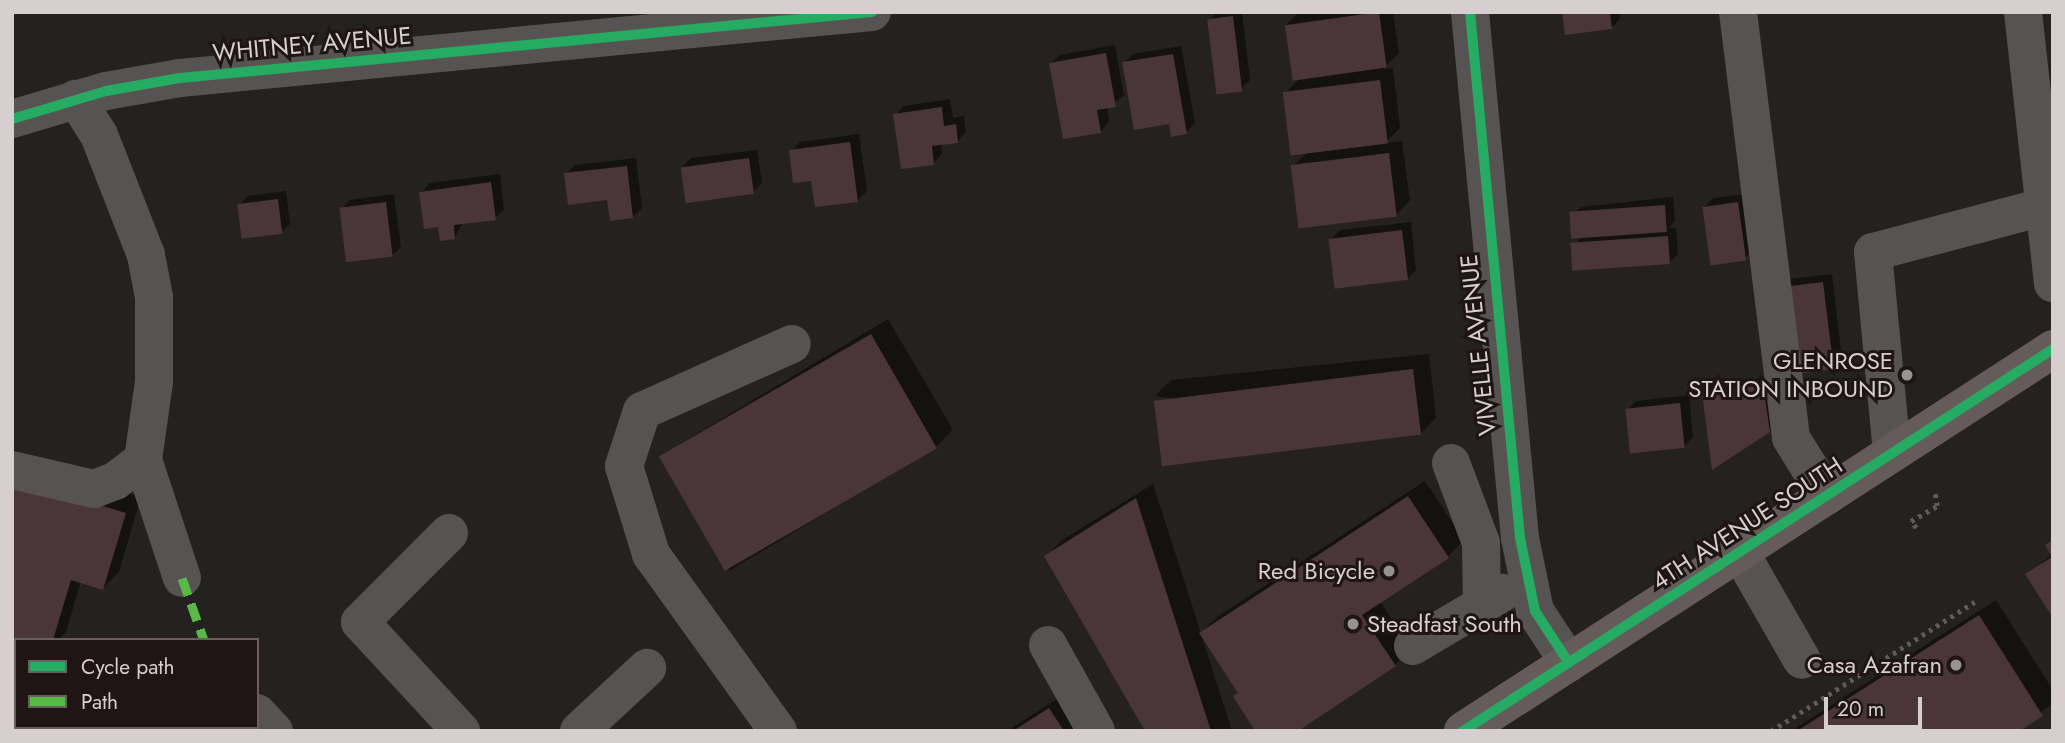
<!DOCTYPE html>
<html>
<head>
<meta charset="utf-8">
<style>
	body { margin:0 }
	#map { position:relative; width:2065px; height:743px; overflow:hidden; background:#262121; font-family:Jost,sans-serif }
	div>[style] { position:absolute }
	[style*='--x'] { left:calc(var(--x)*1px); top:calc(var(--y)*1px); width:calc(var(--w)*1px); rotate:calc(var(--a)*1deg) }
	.shadow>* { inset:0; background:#0007 }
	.building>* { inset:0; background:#4a3638; transform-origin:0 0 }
	.path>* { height:4.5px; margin-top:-2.25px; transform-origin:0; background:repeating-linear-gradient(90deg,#5e5b5b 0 3.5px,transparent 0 8.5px) }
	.minor>* { height:38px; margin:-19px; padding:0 19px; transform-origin:19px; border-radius:19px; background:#575353 }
	.major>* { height:38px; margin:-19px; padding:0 19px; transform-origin:19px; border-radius:19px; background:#655b5b }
	.quiet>* { height:9px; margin-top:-4.5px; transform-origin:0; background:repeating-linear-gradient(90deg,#58b947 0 18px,transparent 0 27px) }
	.cycleway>* { height:10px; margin:-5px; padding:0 5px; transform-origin:5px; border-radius:5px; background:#26ab63 }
	.dots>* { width:19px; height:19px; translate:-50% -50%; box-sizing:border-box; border:4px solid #1f1515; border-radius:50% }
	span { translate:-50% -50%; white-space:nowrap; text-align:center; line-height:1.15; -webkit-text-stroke:6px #1f1515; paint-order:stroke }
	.street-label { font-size:24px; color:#d7cfcf }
	.poi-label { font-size:24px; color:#d7cfcf }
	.right { translate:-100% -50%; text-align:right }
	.left { translate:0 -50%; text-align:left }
	.frame { position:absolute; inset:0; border:14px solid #d7cfcf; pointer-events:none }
	.legend { position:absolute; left:14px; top:638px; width:245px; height:91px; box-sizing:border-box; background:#1f1515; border:2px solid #695f5f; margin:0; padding:9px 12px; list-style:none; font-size:21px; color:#d7cfcf }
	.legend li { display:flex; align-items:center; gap:14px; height:35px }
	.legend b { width:35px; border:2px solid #695f5f }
	.scale { position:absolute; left:1824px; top:697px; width:98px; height:32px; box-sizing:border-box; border:4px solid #d7cfcf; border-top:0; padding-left:9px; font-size:21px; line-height:24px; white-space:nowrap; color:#d7cfcf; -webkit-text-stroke:5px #1f1515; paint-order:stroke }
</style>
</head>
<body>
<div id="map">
	<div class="shadow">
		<div style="clip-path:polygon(1217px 12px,1242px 12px,1250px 80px,1241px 89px,1209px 20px)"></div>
		<div style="clip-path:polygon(1299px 12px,1393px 12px,1399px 53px,1383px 69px,1393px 68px,1400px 128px,1385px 143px,1402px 141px,1410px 201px,1397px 214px,1293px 166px,1308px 152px,1285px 93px,1301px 77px,1286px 25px)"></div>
		<div style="clip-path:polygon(1564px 12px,1620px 12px,1620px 19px,1612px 27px)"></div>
		<div style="clip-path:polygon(1115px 45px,1124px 96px,1107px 107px,1109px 122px,1101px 131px,1051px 63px,1060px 55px)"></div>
		<div style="clip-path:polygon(1181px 46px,1195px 123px,1186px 132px,1170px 122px,1124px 63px,1133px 54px)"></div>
		<div style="clip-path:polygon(950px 99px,953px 118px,964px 116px,966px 132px,958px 141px,941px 143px,942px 154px,933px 163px,895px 115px,904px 106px)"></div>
		<div style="clip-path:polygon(859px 134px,867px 191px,858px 200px,813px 179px,791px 151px,800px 142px)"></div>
		<div style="clip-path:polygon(757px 150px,762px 183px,753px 192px,682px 167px,691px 158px)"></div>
		<div style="clip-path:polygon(636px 158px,642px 208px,633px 217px,566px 174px,575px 165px)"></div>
		<div style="clip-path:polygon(500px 174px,504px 209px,495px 218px,463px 222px,455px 237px,440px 225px,421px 192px,430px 183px)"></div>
		<div style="clip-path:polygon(286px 191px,290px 224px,281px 232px,239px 205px,248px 196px)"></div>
		<div style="clip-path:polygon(394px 194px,401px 247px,393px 255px,341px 209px,350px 200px)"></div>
		<div style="clip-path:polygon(1746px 194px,1754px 249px,1745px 258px,1704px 207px,1713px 198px)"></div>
		<div style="clip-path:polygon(1673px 197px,1675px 221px,1668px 228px,1676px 228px,1678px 254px,1669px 263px,1573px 246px,1581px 238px,1572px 216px,1581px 207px)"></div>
		<div style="clip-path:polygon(1411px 222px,1416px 270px,1407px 279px,1331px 239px,1340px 230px)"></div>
		<div style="clip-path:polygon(1832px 274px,1842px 358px,1833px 367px,1788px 279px)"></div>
		<div style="clip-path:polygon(888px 319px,953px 430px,937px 446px,729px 571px,664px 460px,680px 444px)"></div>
		<div style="clip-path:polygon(1429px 354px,1436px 418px,1420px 434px,1155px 396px,1171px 380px)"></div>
		<div style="clip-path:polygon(1771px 377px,1778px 421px,1768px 431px,1704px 393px,1713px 384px)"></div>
		<div style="clip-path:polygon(1689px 395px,1693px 437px,1684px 446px,1627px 410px,1636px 401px)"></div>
		<div style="clip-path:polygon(12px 459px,141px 497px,119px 572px,103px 588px,81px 581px,66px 632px,58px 640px,16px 640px,12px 699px)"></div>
		<div style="clip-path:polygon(1425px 481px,1464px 540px,1448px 556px,1380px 601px,1411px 649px,1395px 665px,1240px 692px,1202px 637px,1232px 731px,1147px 731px,1046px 557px,1062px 540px,1153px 484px,1201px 633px,1217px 617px)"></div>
		<div style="clip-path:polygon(2053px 540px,2053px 615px,2027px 574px,2053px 554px,2047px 545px)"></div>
		<div style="clip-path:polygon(1996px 600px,2053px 690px,2053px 703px,2016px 731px,1791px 731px)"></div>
		<div style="clip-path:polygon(1066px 693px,1090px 731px,1007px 731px)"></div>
	</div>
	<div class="building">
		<div style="left:1379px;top:12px;width:56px;height:95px;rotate:82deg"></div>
		<div style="clip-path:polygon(1562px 12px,1610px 12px,1612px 29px,1565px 35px)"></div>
		<div style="left:1233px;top:16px;width:76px;height:26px;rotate:83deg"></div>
		<div style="clip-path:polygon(1106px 53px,1116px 107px,1097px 110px,1101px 133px,1063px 139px,1049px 63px)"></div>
		<div style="clip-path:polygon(1173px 54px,1187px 134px,1171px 137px,1169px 124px,1134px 130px,1122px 62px)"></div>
		<div style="left:1380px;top:80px;width:64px;height:98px;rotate:83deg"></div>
		<div style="clip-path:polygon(942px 107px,944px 126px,956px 124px,958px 143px,932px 146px,934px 165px,901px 169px,893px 114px)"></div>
		<div style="clip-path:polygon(850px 142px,858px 202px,815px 207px,811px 181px,793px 183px,789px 150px)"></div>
		<div style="left:1389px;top:153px;width:64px;height:99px;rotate:83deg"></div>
		<div style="left:749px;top:158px;width:36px;height:69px;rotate:82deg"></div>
		<div style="clip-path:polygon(627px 166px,633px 218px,610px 221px,607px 200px,568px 205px,564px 173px)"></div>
		<div style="clip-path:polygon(491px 182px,496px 220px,454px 225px,455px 239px,440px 241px,438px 227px,424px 229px,419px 192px)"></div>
		<div style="left:278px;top:199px;width:35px;height:41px;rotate:83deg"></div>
		<div style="left:386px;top:202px;width:55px;height:47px;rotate:83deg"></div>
		<div style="left:1738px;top:202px;width:59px;height:36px;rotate:82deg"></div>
		<div style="left:1665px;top:205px;width:27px;height:96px;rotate:86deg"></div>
		<div style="left:1402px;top:230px;width:50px;height:74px;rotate:83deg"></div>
		<div style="left:1668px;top:236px;width:28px;height:98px;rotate:86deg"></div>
		<div style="left:1823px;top:282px;width:88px;height:46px;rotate:83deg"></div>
		<div style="left:871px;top:334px;width:132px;height:245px;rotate:60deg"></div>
		<div style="left:1413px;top:369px;width:66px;height:261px;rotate:83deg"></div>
		<div style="clip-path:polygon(1763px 385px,1770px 432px,1712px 470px,1702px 393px)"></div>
		<div style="left:1680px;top:403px;width:45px;height:55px;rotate:84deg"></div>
		<div style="clip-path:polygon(12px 479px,126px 513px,103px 590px,71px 580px,53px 640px,16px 640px,13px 672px)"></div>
		<div style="clip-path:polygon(1408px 496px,1449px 558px,1362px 615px,1396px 666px,1298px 731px,1255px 731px,1233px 696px,1238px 693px,1199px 633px)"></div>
		<div style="clip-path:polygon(1136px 498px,1211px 731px,1145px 731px,1044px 556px)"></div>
		<div style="clip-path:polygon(2053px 540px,2053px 618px,2025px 574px,2052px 557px,2045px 545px)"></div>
		<div style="clip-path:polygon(1979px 615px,2043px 716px,2019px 731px,1797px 731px)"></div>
		<div style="clip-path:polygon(1049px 708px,1064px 731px,1013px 731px)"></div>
		<div style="left:123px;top:727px;width:122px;height:5px"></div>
	</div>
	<div class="path">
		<div style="--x:1916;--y:528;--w:9;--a:-126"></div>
		<div style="--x:1911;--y:521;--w:30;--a:-30"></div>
		<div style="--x:1937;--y:506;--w:13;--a:-99"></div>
		<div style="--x:1771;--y:731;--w:241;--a:-32.4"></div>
	</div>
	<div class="minor">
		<div style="--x:1470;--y:12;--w:528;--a:84.57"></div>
		<div style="--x:1520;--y:538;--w:75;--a:78.4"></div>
		<div style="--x:1535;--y:611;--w:62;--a:56.8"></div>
		<div style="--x:1738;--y:12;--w:429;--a:82.9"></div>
		<div style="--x:1791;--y:438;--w:68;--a:58.2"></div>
		<div style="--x:2023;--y:12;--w:273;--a:83.7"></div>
		<div style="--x:12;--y:119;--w:98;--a:-16.6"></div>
		<div style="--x:106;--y:91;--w:75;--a:-10"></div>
		<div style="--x:180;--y:78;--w:695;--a:-5.45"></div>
		<div style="--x:1892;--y:453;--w:202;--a:-95.4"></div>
		<div style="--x:1873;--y:252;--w:176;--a:-14.8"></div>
		<div style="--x:143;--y:460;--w:124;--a:71.7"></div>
		<div style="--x:1451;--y:463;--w:85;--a:69.4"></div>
		<div style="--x:1481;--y:543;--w:62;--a:89.1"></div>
		<div style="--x:12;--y:470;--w:84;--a:13"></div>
		<div style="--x:94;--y:489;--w:22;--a:-21"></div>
		<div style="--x:115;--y:481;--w:35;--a:-37"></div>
		<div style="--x:143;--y:460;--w:79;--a:-82"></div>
		<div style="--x:154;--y:382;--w:85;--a:-90"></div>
		<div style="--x:154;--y:297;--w:43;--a:-100.8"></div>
		<div style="--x:146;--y:255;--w:129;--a:-111.4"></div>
		<div style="--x:99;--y:135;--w:43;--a:-122.6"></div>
		<div style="--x:449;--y:533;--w:126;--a:135"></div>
		<div style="--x:360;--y:622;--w:149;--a:47.2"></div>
		<div style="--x:1741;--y:554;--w:122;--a:60.1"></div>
		<div style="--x:1048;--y:645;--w:98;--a:60.8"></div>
		<div style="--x:1413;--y:646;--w:104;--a:-30.8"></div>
		<div style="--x:257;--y:713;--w:25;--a:47"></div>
		<div style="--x:579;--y:731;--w:93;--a:-42.8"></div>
		<div style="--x:778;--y:731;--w:218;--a:-125.7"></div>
		<div style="--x:651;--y:554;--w:92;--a:-107.1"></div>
		<div style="--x:624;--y:466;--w:58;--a:-71.9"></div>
		<div style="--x:642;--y:411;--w:164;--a:-24.1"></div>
	</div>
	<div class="major">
		<div style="--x:1463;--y:731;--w:703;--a:-32.92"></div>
	</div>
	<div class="quiet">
		<div style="--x:182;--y:578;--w:66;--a:70.5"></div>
	</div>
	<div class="cycleway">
		<div style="--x:1470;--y:12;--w:528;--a:84.57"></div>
		<div style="--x:1520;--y:538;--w:75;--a:78.4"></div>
		<div style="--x:1535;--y:611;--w:62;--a:56.8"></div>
		<div style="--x:12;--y:119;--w:98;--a:-16.6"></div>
		<div style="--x:106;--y:91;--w:75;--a:-10"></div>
		<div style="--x:180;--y:78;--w:695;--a:-5.45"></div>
		<div style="--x:1463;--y:731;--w:703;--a:-32.92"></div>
	</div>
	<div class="dots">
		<div style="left:1907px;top:375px;background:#999292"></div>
		<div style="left:1389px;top:571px;background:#999292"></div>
		<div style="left:1353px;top:624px;background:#999292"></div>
		<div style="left:1956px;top:665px;background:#999292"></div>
	</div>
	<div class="street-label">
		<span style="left:312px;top:44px;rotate:-5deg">WHITNEY AVENUE</span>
		<span style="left:1478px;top:345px;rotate:-96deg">VIVELLE AVENUE</span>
		<span style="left:1747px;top:523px;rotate:-33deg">4TH AVENUE SOUTH</span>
	</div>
	<div class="poi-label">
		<span class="right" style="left:1893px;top:375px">GLENROSE<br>STATION INBOUND</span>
		<span class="right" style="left:1375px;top:571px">Red Bicycle</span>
		<span class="left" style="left:1367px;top:624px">Steadfast South</span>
		<span class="right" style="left:1942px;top:665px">Casa Azafran</span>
	</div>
	<div class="frame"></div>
	<ul class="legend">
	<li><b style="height:9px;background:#26ab63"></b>Cycle path</li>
	<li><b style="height:9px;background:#58b947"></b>Path</li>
	</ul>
	<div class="scale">20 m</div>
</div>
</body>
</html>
